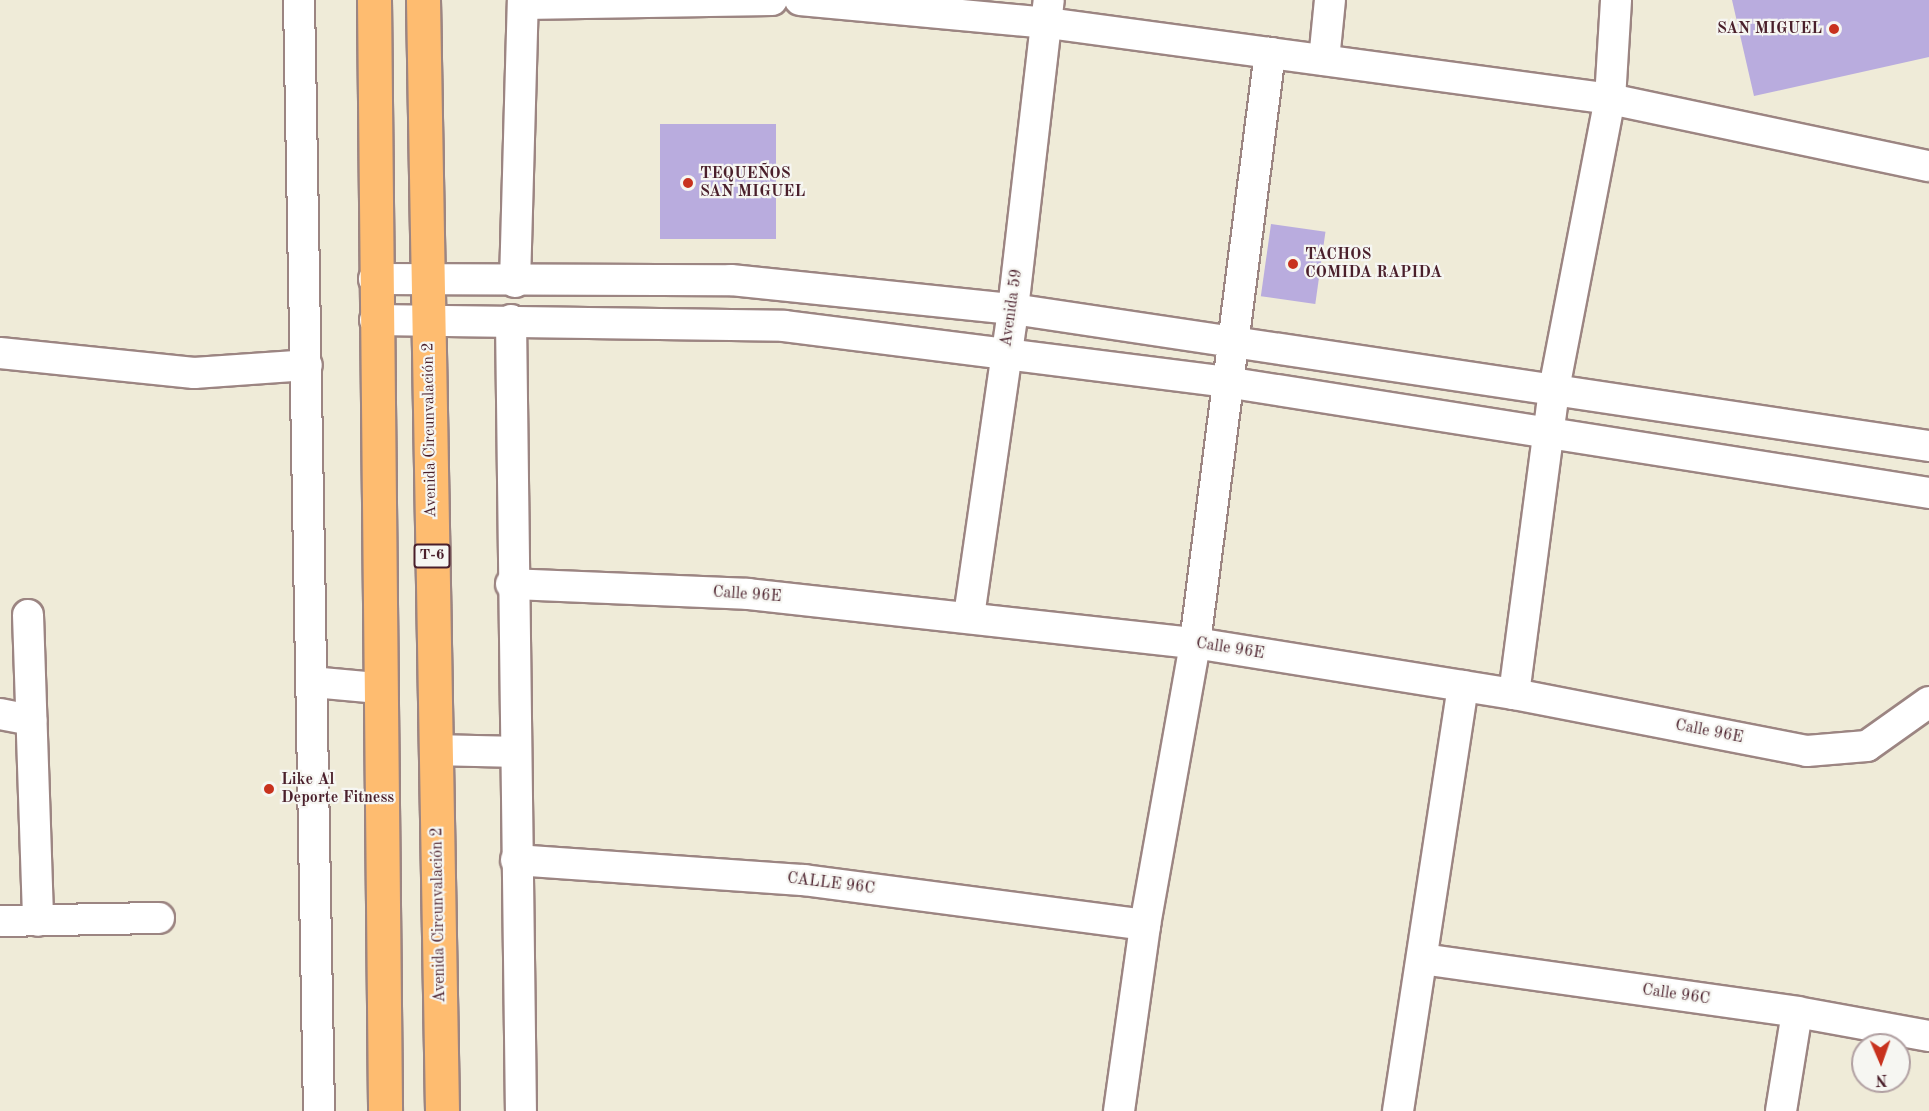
<!DOCTYPE html>
<html>
<head>
<meta charset="utf-8">
<style>
	body { margin:0 }
	#map { position:relative; width:1929px; height:1111px; overflow:hidden; background:#efebd8; font-family:"Old Standard TT",serif }
	div>[style] { position:absolute }
	[style*='--x'] { left:calc(var(--x)*1px); top:calc(var(--y)*1px); width:calc(var(--w)*1px); rotate:calc(var(--a)*1deg) }
	.building>* { inset:0; background:#b9acde; transform-origin:0 0 }
	.roads { filter:drop-shadow(2px 0 #9c8582) drop-shadow(-2px 0 #9c8582) drop-shadow(0 2px #9c8582) drop-shadow(0 -2px #9c8582) }
	.minor>* { height:30px; margin:-15px; padding:0 15px; transform-origin:15px; border-radius:15px; background:#fff }
	.highway>* { height:33px; margin:-16.5px; padding:0 16.5px; transform-origin:16.5px; border-radius:16.5px; background:#febc70 }
	.dots>* { width:16px; height:16px; translate:-50% -50%; box-sizing:border-box; border:3px solid #f6f6f2; border-radius:50% }
	span { translate:-50% -50%; white-space:nowrap; text-align:center; line-height:1.15; -webkit-text-stroke:4.5px #f6f6f2; paint-order:stroke }
	.shield-label span { padding:2px 4px; background:#f6f6f2; border:2px solid; border-radius:4px; -webkit-text-stroke-width:0 }
	.shield-label { font-size:15px; color:#4a1f2b; font-weight:700 }
	.poi-label { font-size:16px; color:#4a1f2b; font-weight:700 }
	.right { translate:-100% -50%; text-align:right }
	.left { translate:0 -50%; text-align:left }
	.street-label { font-size:16px; color:#4a1f2b }
	.north { position:absolute; left:1851px; top:1033px; width:60px; height:60px; box-sizing:border-box; background:#f6f6f2; border:2px solid #b1a0a2; border-radius:50%; rotate:178deg; font-size:16px; font-weight:700; line-height:24px; text-align:center; color:#4a1f2b }
	.north::after { content:''; display:block; margin:auto; width:21px; height:27px; background:#c8321e; clip-path:polygon(50% 0,100% 100%,50% 72%,0 100%) }
</style>
</head>
<body>
<div id="map">
	<div class="building">
		<div style="clip-path:polygon(1732px 0,1929px 0,1929px 57px,1754px 96px)"></div>
		<div style="left:776px;top:124px;width:115px;height:116px;rotate:90deg"></div>
		<div style="left:1271px;top:224px;width:55px;height:73px;rotate:8deg"></div>
	</div>
	<div class="roads">
		<div class="minor">
			<div style="--x:299;--y:0;--w:1111;--a:88.97"></div>
			<div style="--x:800;--y:0;--w:249;--a:5.3"></div>
			<div style="--x:1048;--y:23;--w:567;--a:7.7"></div>
			<div style="--x:1610;--y:99;--w:326;--a:11.9"></div>
			<div style="--x:523;--y:4;--w:249;--a:-0.9"></div>
			<div style="--x:1324;--y:60;--w:60;--a:-84.3"></div>
			<div style="--x:374;--y:279;--w:357;--a:0.2"></div>
			<div style="--x:731;--y:280;--w:283;--a:5.9"></div>
			<div style="--x:1013;--y:309;--w:926;--a:8.51"></div>
			<div style="--x:515;--y:282;--w:282;--a:-88.4"></div>
			<div style="--x:375;--y:320;--w:409;--a:0.8"></div>
			<div style="--x:784;--y:326;--w:446;--a:7.2"></div>
			<div style="--x:1226;--y:382;--w:712;--a:8.97"></div>
			<div style="--x:511;--y:320;--w:791;--a:89.28"></div>
			<div style="--x:0;--y:353;--w:195;--a:5.9"></div>
			<div style="--x:194;--y:373;--w:113;--a:-4"></div>
			<div style="--x:511;--y:584;--w:237;--a:2.4"></div>
			<div style="--x:748;--y:594;--w:450;--a:6.3"></div>
			<div style="--x:1195;--y:643;--w:323;--a:9.1"></div>
			<div style="--x:1514;--y:694;--w:298;--a:11"></div>
			<div style="--x:1807;--y:751;--w:60;--a:-4.8"></div>
			<div style="--x:1867;--y:746;--w:76;--a:-35.4"></div>
			<div style="--x:28;--y:615;--w:306;--a:88.1"></div>
			<div style="--x:969;--y:616;--w:310;--a:-81.8"></div>
			<div style="--x:1013;--y:309;--w:311;--a:-83.4"></div>
			<div style="--x:312;--y:682;--w:66;--a:5.2"></div>
			<div style="--x:1514;--y:694;--w:308;--a:-82.5"></div>
			<div style="--x:1554;--y:389;--w:295;--a:-79.1"></div>
			<div style="--x:1610;--y:99;--w:99;--a:-86.5"></div>
			<div style="--x:0;--y:714;--w:32;--a:11"></div>
			<div style="--x:436;--y:750;--w:80;--a:1.4"></div>
			<div style="--x:516;--y:860;--w:289;--a:4"></div>
			<div style="--x:804;--y:880;--w:344;--a:7.5"></div>
			<div style="--x:0;--y:921;--w:159;--a:-1.1"></div>
			<div style="--x:1422;--y:959;--w:379;--a:8"></div>
			<div style="--x:1797;--y:1012;--w:134;--a:10.3"></div>
			<div style="--x:1119;--y:1111;--w:188;--a:-82"></div>
			<div style="--x:1145;--y:925;--w:286;--a:-79.9"></div>
			<div style="--x:1195;--y:643;--w:595;--a:-82.76"></div>
			<div style="--x:1398;--y:1111;--w:430;--a:-81.3"></div>
			<div style="--x:1781;--y:1111;--w:100;--a:-80.8"></div>
		</div>
		<div class="highway">
			<div style="--x:374;--y:0;--w:1111;--a:89.43"></div>
			<div style="--x:423;--y:0;--w:1111;--a:89.02"></div>
		</div>
	</div>
	<div class="dots">
		<div style="left:1834px;top:29px;background:#c8321e"></div>
		<div style="left:688px;top:183px;background:#c8321e"></div>
		<div style="left:1293px;top:264px;background:#c8321e"></div>
		<div style="left:269px;top:789px;background:#c8321e"></div>
	</div>
	<div class="shield-label">
		<span style="left:432px;top:556px">T-6</span>
	</div>
	<div class="poi-label">
		<span class="right" style="left:1822px;top:29px">SAN MIGUEL</span>
		<span class="left" style="left:700px;top:183px">TEQUEÑOS<br>SAN MIGUEL</span>
		<span class="left" style="left:1305px;top:264px">TACHOS<br>COMIDA RAPIDA</span>
		<span class="left" style="left:281px;top:789px">Like Al<br>Deporte Fitness</span>
	</div>
	<div class="street-label">
		<span style="left:1012px;top:308px;rotate:-82deg">Avenida 59</span>
		<span style="left:430px;top:430px;rotate:-91deg">Avenida Circunvalación 2</span>
		<span style="left:747px;top:595px;rotate:4deg">Calle 96E</span>
		<span style="left:1230px;top:649px;rotate:9deg">Calle 96E</span>
		<span style="left:1709px;top:732px;rotate:11deg">Calle 96E</span>
		<span style="left:831px;top:884px;rotate:7deg">CALLE 96C</span>
		<span style="left:439px;top:915px;rotate:-91deg">Avenida Circunvalación 2</span>
		<span style="left:1676px;top:995px;rotate:8deg">Calle 96C</span>
	</div>
	<div class="north">N</div>
</div>
</body>
</html>
